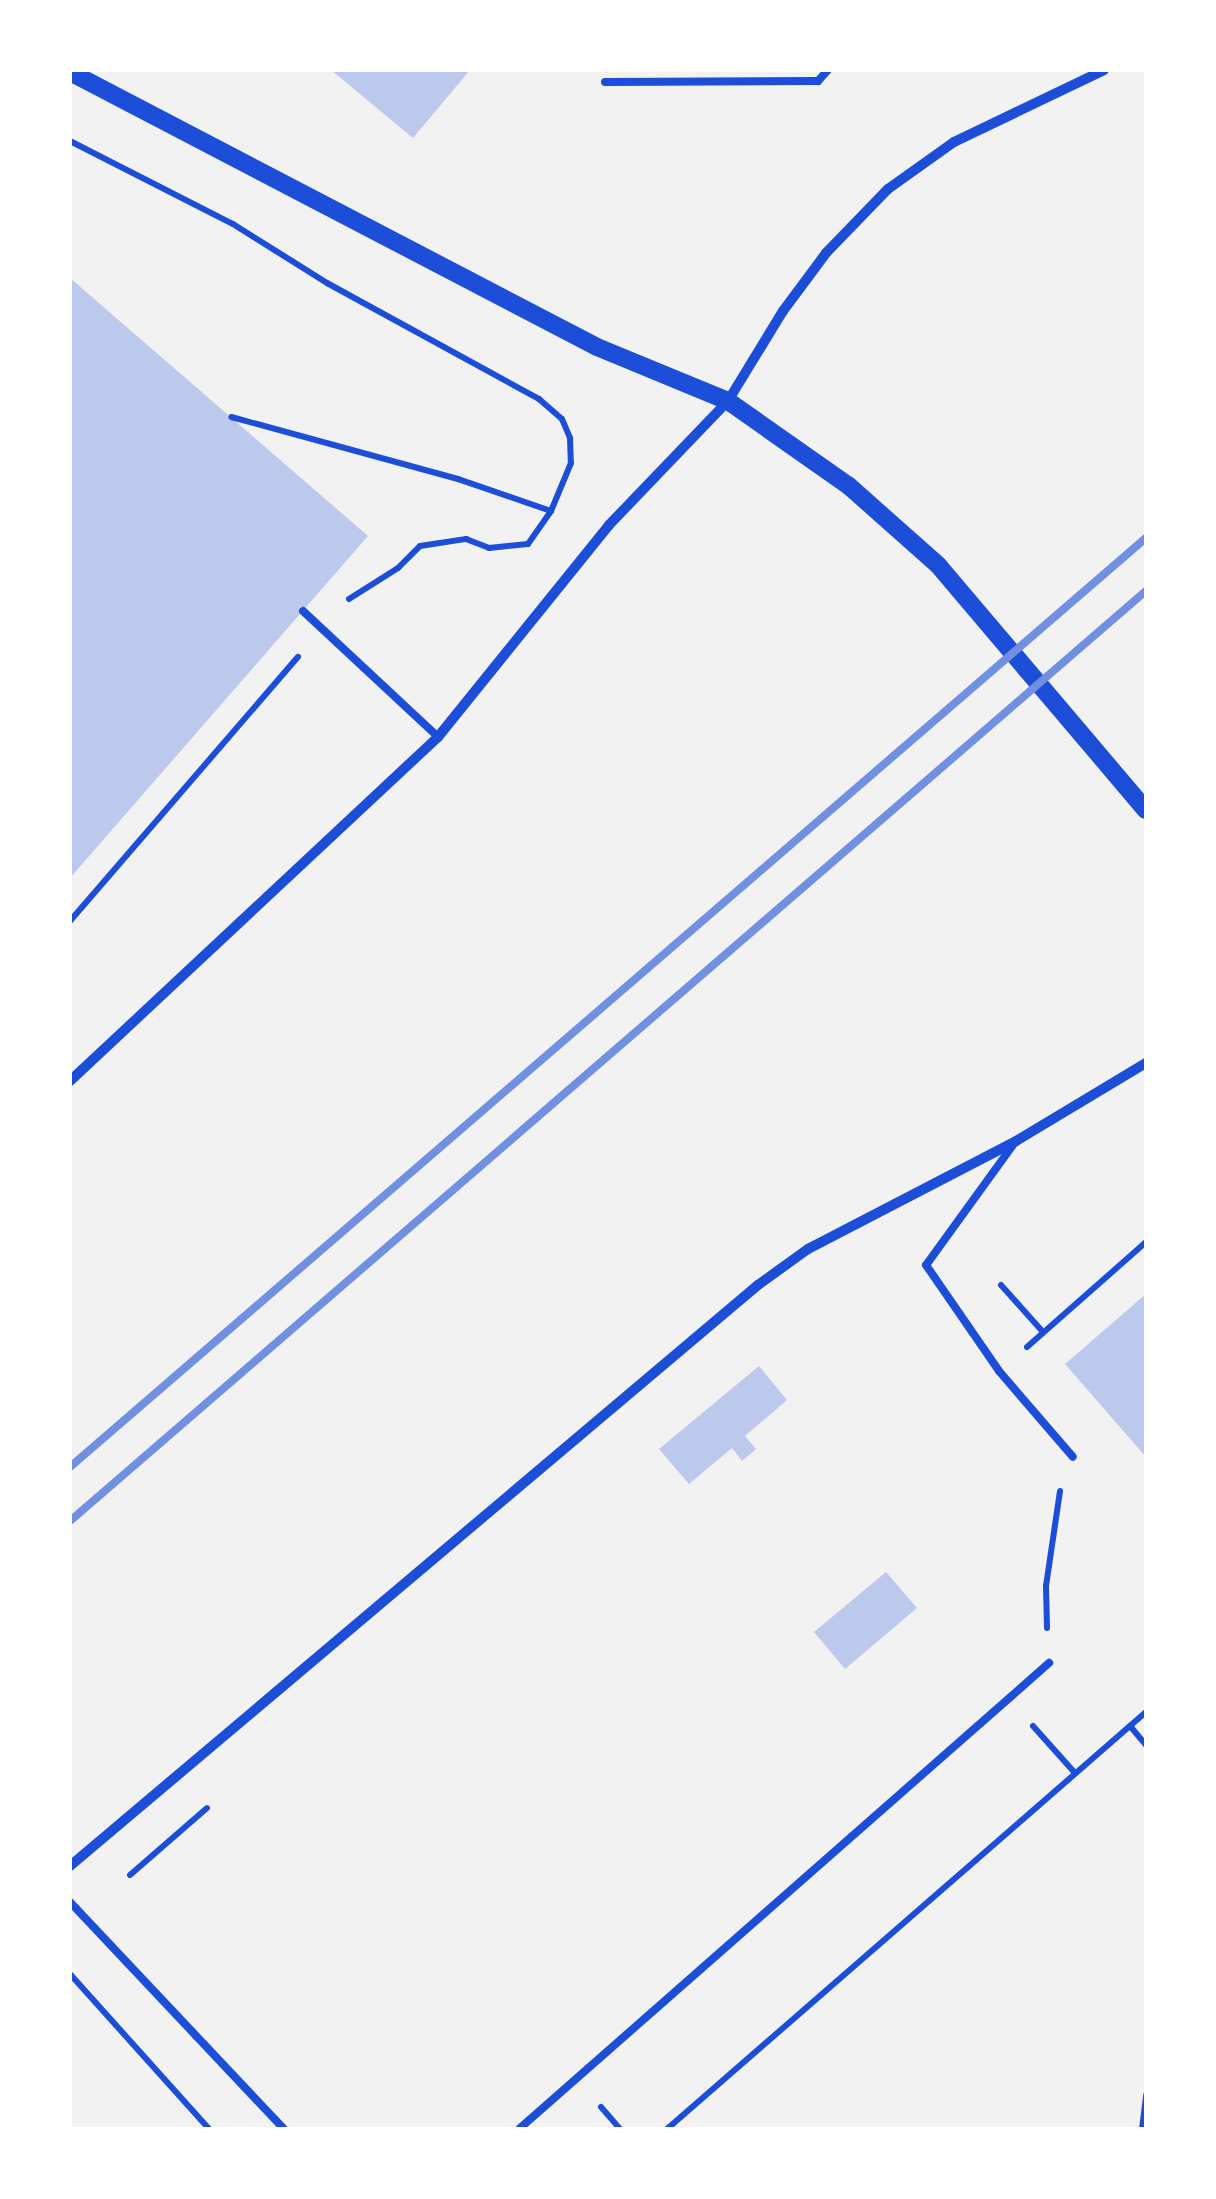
<!DOCTYPE html>
<style>
body{margin:0}
#map{position:relative;width:1216px;height:2199px;overflow:hidden;background:#f2f2f2;font-family:"Libre Baskerville",serif}
div>[style]{position:absolute}
.building>*{inset:0;background:#bdc9ec}
.path>*{height:6px;margin:-3px;padding:0 3px;transform-origin:3px;border-radius:3px;background:#1d4ed8}
.service>*{height:8px;margin:-4px;padding:0 4px;transform-origin:4px;border-radius:4px;background:#1d4ed8}
.minor>*{height:10px;margin:-5px;padding:0 5px;transform-origin:5px;border-radius:5px;background:#1d4ed8}
.tertiary>*{height:18px;margin:-9px;padding:0 9px;transform-origin:9px;border-radius:9px;background:#1d4ed8}
.rail>*{height:8px;margin:-4px;padding:0 4px;transform-origin:4px;border-radius:4px;background:#7290e2}
span{translate:-50% -50%;white-space:nowrap;text-align:center;line-height:1.15;-webkit-text-stroke:10px #fff;paint-order:stroke}
.frame{position:absolute;inset:0;border:72px solid #fff;pointer-events:none}
</style>
<div id="map">
<div class="building">
<i style="clip-path:polygon(331px 70px,470px 70px,413px 138px)"></i>
<i style="clip-path:polygon(70px 278px,368px 536px,70px 878px)"></i>
<i style="clip-path:polygon(1146px 1294px,1146px 1457px,1065px 1364px)"></i>
<i style="clip-path:polygon(759px 1366px,787px 1400px,745px 1436px,756px 1449px,742px 1461px,732px 1448px,689px 1484px,659px 1449px)"></i>
<i style="clip-path:polygon(886px 1572px,917px 1608px,845px 1669px,814px 1632px)"></i>
</div>
<div class="path">
<i style="left:70px;top:141px;width:183px;rotate:27deg"></i>
<i style="left:233px;top:224px;width:111px;rotate:32.1deg"></i>
<i style="left:327px;top:283px;width:242px;rotate:28.7deg"></i>
<i style="left:539px;top:399px;width:30px;rotate:41deg"></i>
<i style="left:562px;top:419px;width:21px;rotate:67deg"></i>
<i style="left:570px;top:438px;width:25px;rotate:88deg"></i>
<i style="left:571px;top:463px;width:52px;rotate:112.6deg"></i>
<i style="left:551px;top:511px;width:98px;rotate:-161deg"></i>
<i style="left:458px;top:479px;width:235px;rotate:-164.7deg"></i>
<i style="left:349px;top:599px;width:58px;rotate:-32.3deg"></i>
<i style="left:398px;top:568px;width:31px;rotate:-45deg"></i>
<i style="left:420px;top:546px;width:47px;rotate:-8.7deg"></i>
<i style="left:466px;top:539px;width:25px;rotate:21deg"></i>
<i style="left:489px;top:548px;width:39px;rotate:-6deg"></i>
<i style="left:528px;top:544px;width:40px;rotate:-55.1deg"></i>
<i style="left:70px;top:921px;width:349px;rotate:-49.2deg"></i>
<i style="left:1001px;top:1285px;width:63px;rotate:48.2deg"></i>
<i style="left:1027px;top:1347px;width:159px;rotate:-41.4deg"></i>
<i style="left:1047px;top:1628px;width:42px;rotate:-91.4deg"></i>
<i style="left:1046px;top:1586px;width:96px;rotate:-81.6deg"></i>
<i style="left:1033px;top:1726px;width:63px;rotate:48.2deg"></i>
<i style="left:1130px;top:1726px;width:25px;rotate:50deg"></i>
<i style="left:130px;top:1875px;width:102px;rotate:-41deg"></i>
<i style="left:70px;top:1974px;width:208px;rotate:48.1deg"></i>
<i style="left:601px;top:2107px;width:29px;rotate:49deg"></i>
<i style="left:667px;top:2129px;width:635px;rotate:-41.04deg"></i>
<i style="left:1142px;top:2129px;width:35px;rotate:-83deg"></i>
</div>
<div class="service">
<i style="left:605px;top:82px;width:213px;rotate:-0.3deg"></i>
<i style="left:818px;top:81px;width:15px;rotate:-48deg"></i>
<i style="left:303px;top:611px;width:185px;rotate:43deg"></i>
<i style="left:1013px;top:1145px;width:148px;rotate:125.9deg"></i>
<i style="left:926px;top:1265px;width:129px;rotate:55.4deg"></i>
<i style="left:999px;top:1371px;width:113px;rotate:49.3deg"></i>
<i style="left:70px;top:1902px;width:312px;rotate:46.7deg"></i>
<i style="left:519px;top:2129px;width:706px;rotate:-41.32deg"></i>
</div>
<div class="minor">
<i style="left:70px;top:1081px;width:504px;rotate:-43.07deg"></i>
<i style="left:438px;top:737px;width:272px;rotate:-51.1deg"></i>
<i style="left:609px;top:525px;width:172px;rotate:-46.2deg"></i>
<i style="left:728px;top:401px;width:105px;rotate:-58.6deg"></i>
<i style="left:783px;top:311px;width:72px;rotate:-53.4deg"></i>
<i style="left:826px;top:253px;width:89px;rotate:-45.9deg"></i>
<i style="left:888px;top:189px;width:81px;rotate:-35.5deg"></i>
<i style="left:954px;top:142px;width:166px;rotate:-25.6deg"></i>
<i style="left:70px;top:1866px;width:901px;rotate:-40.18deg"></i>
<i style="left:758px;top:1285px;width:62px;rotate:-35.8deg"></i>
<i style="left:808px;top:1249px;width:234px;rotate:-27.4deg"></i>
<i style="left:1016px;top:1141px;width:152px;rotate:-31deg"></i>
</div>
<div class="tertiary">
<i style="left:70px;top:72px;width:594px;rotate:27.56deg"></i>
<i style="left:597px;top:347px;width:142px;rotate:22.4deg"></i>
<i style="left:728px;top:401px;width:148px;rotate:35.1deg"></i>
<i style="left:849px;top:486px;width:119px;rotate:41.6deg"></i>
<i style="left:938px;top:565px;width:321px;rotate:49.7deg"></i>
</div>
<div class="rail">
<i style="left:70px;top:1467px;width:1422px;rotate:-40.81deg"></i>
<i style="left:70px;top:1521px;width:1422px;rotate:-40.84deg"></i>
</div>
<div class="frame"></div>
</div>
